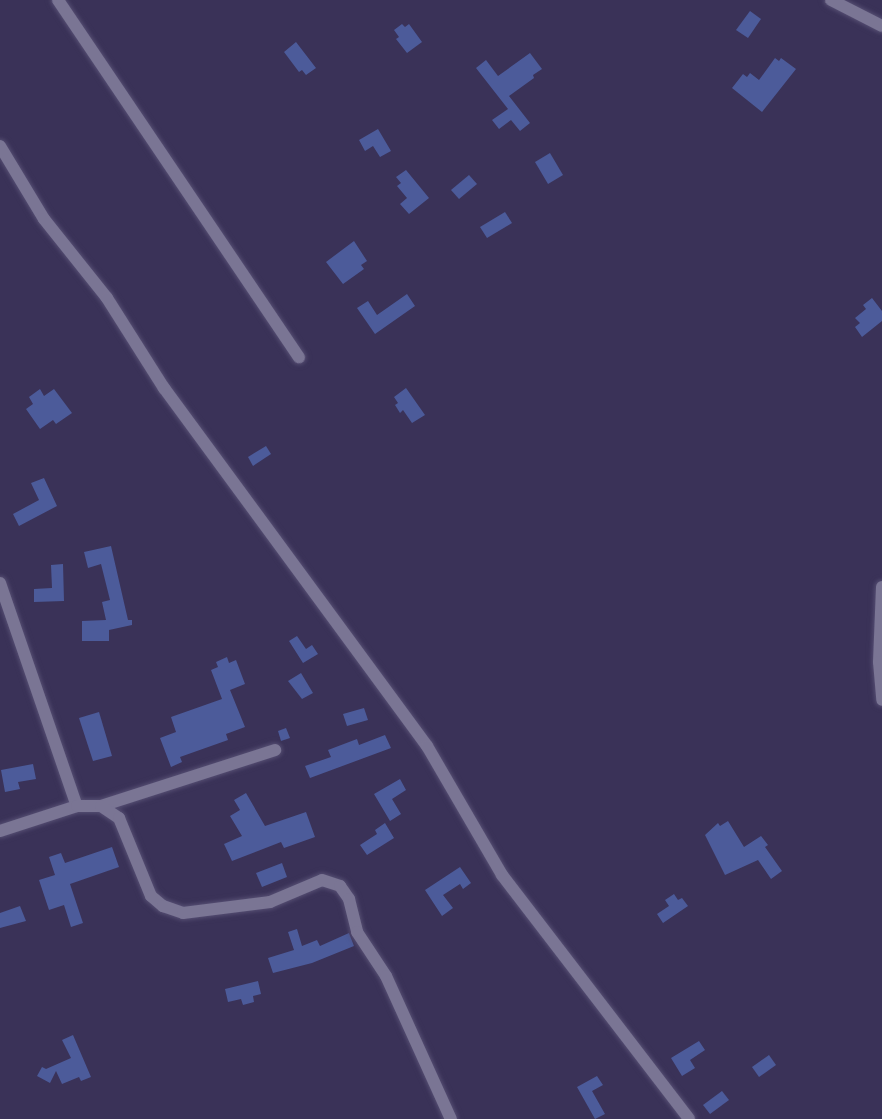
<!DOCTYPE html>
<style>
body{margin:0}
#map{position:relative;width:882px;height:1119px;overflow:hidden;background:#3a3258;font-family:"Space Grotesk",sans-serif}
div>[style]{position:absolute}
.building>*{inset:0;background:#4c5b9a}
.roads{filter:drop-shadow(0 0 2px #554e72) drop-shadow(0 0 2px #554e72)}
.minor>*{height:12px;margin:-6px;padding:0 6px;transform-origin:6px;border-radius:6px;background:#7a7594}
span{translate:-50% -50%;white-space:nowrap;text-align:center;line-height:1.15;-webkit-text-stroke:4.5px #201d2f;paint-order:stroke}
</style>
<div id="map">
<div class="building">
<i style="clip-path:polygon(750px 11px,761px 19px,748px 38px,736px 30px)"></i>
<i style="clip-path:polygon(402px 24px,405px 27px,409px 24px,422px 42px,407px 53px,396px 39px,399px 37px,394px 30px)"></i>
<i style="clip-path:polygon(296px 42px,316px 68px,306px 75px,302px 70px,299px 72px,284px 52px)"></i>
<i style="clip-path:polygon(530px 53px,542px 69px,533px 75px,534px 78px,509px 96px,530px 123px,520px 131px,511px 120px,499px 129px,492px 120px,508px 109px,476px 68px,486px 60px,498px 76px)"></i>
<i style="clip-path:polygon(775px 58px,779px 61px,781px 58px,796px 69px,762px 112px,732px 88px,743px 74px,747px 77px,750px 73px,759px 80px)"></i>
<i style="clip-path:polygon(378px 129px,391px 151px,380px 157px,373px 146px,365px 151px,359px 140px)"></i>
<i style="clip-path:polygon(550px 153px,563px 175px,548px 184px,535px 162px)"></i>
<i style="clip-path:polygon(406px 170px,429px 198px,409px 214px,400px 204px,407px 198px,397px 186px,401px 183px,396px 177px)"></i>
<i style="clip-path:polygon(469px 175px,477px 184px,459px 199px,451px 190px)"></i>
<i style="clip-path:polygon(505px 212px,512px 223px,487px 238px,480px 227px)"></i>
<i style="clip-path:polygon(354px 241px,367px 261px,361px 265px,364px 269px,343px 284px,326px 262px)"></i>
<i style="clip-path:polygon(407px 294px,415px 306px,375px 334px,357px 308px,368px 301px,377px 315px)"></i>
<i style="clip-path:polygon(872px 298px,882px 311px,882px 321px,862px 337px,855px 327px,860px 323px,855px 318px,866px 309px,863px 305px)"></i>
<i style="clip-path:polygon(406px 388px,425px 415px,412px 423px,403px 410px,400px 413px,395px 405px,398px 403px,394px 397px)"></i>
<i style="clip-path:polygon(40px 389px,44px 396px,54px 389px,72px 413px,56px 424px,53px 420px,40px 429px,26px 409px,33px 404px,29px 397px)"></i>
<i style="clip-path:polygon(266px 446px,271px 454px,253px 466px,248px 457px)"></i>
<i style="clip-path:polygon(44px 478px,57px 506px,19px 526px,13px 514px,39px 500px,31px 483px)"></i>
<i style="clip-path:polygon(111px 546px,128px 620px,132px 620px,132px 625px,109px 630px,109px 641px,82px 641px,82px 621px,106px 620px,102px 602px,110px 600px,101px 564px,88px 568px,84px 552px)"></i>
<i style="clip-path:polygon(63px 564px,64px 601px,34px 602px,34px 589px,52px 588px,51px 565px)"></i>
<i style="clip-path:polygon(297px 636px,306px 649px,312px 645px,318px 654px,303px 663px,289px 641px)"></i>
<i style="clip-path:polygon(227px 657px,229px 663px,236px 660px,245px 684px,230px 690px,245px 727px,226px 734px,228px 740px,180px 757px,182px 762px,171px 767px,160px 738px,176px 732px,171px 717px,222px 699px,211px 670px,218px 667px,216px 662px)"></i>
<i style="clip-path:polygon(301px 673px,313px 693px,302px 699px,288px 681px)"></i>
<i style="clip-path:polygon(364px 708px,368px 720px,347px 726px,343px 714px)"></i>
<i style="clip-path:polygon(99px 712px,112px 756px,93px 761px,79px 718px)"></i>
<i style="clip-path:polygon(286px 728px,290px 738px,281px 741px,278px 731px)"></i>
<i style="clip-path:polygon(385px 735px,391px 748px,310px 778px,305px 766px,331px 757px,328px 750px,357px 739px,359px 745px)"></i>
<i style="clip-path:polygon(33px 764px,36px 779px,18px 782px,20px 789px,5px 792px,1px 770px)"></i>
<i style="clip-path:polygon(400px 779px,406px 790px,392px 799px,401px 814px,390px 821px,374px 794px)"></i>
<i style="clip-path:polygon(246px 793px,265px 826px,306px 812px,315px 837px,284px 848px,281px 842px,232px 861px,224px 844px,242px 836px,230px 816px,240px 810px,234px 800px)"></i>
<i style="clip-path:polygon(728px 821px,744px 847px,761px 836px,768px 845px,765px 847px,782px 871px,771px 879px,758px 860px,725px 875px,705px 835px,718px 823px,720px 826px)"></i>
<i style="clip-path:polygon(385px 823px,394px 838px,367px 855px,360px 845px,377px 834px,375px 830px)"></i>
<i style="clip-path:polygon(112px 847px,119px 867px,70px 884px,83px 923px,71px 927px,64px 905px,49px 910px,39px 880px,55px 875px,49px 857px,61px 853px,65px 863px)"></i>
<i style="clip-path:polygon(282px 863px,287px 877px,262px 887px,256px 873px)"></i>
<i style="clip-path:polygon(460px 867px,471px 883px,463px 889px,460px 884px,443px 895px,453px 908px,442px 916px,425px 890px)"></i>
<i style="clip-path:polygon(674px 894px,678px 900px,682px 898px,688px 906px,663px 923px,657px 914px,669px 906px,665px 900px)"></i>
<i style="clip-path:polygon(20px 906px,26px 921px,0 928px,0 913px)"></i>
<i style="clip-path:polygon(297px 929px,302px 946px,317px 940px,320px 946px,349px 933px,354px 946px,312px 963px,273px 973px,268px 958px,294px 950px,288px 932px)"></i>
<i style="clip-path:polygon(258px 981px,261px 994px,253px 996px,254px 1002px,243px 1005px,241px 999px,228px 1002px,225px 989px)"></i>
<i style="clip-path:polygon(73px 1035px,91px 1077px,81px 1081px,79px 1077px,62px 1084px,56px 1071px,50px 1083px,37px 1076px,42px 1067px,46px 1069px,71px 1058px,62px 1040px)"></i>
<i style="clip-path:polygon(699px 1041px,705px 1050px,690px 1060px,695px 1068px,682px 1076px,671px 1058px)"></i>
<i style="clip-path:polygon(769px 1055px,776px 1065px,759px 1077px,752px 1067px)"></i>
<i style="clip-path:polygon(597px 1076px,603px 1085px,592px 1091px,605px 1114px,595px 1119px,577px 1087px)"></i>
<i style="clip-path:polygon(722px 1091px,729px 1100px,710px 1114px,703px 1105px)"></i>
</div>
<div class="roads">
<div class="minor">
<i style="left:58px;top:0;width:431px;rotate:56deg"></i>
<i style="left:831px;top:0;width:57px;rotate:27deg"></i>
<i style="left:0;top:146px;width:85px;rotate:58.9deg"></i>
<i style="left:44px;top:219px;width:101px;rotate:51.4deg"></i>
<i style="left:107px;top:298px;width:107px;rotate:57.7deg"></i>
<i style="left:164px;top:388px;width:444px;rotate:53.7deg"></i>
<i style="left:427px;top:746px;width:149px;rotate:59.8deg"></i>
<i style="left:502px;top:875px;width:307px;rotate:52.5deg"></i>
<i style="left:0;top:583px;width:236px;rotate:71deg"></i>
<i style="left:882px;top:587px;width:75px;rotate:92.3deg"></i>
<i style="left:879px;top:662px;width:38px;rotate:85deg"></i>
<i style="left:101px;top:806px;width:183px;rotate:-17.8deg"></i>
<i style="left:0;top:831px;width:81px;rotate:-18deg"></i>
<i style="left:77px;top:806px;width:24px"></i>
<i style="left:101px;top:806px;width:22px;rotate:34deg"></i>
<i style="left:119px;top:818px;width:84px;rotate:67.7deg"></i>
<i style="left:151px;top:896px;width:16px;rotate:40deg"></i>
<i style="left:163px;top:906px;width:21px;rotate:19deg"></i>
<i style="left:183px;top:913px;width:88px;rotate:-7.2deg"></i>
<i style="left:270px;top:902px;width:56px;rotate:-22.9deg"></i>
<i style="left:322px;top:880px;width:19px;rotate:18deg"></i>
<i style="left:340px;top:886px;width:16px;rotate:55deg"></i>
<i style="left:349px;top:899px;width:34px;rotate:76deg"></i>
<i style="left:357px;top:932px;width:53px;rotate:56.6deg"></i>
<i style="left:386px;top:976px;width:157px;rotate:65.6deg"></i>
</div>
</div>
</div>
